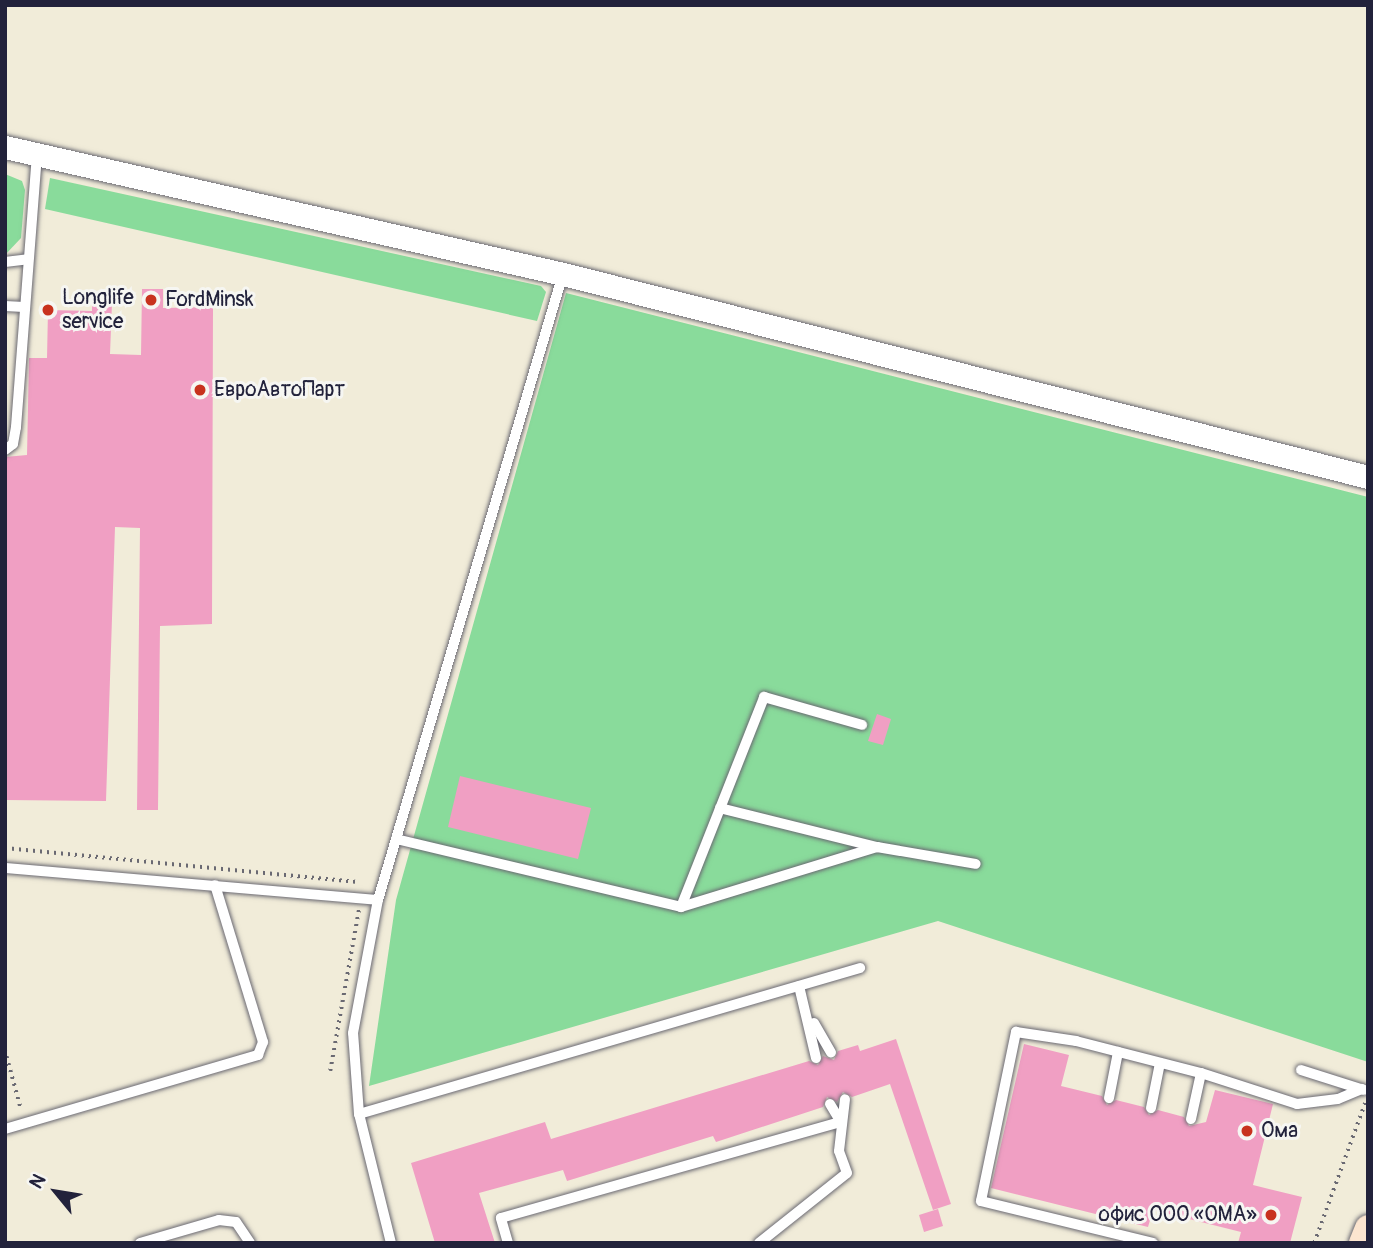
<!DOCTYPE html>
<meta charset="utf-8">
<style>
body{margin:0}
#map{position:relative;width:1373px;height:1248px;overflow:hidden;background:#f1ecd9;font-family:Pangolin,sans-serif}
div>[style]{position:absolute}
.green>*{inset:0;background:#89db9b}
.building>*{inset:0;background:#f09fc3}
.path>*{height:3.5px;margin-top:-1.75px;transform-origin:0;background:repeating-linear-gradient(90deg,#6a6972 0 2px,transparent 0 7px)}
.roads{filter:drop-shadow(0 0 2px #6a6972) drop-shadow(0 0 2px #6a6972)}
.service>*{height:10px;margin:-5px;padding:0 5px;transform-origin:5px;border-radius:5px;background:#fff}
.tertiary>*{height:23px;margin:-11.5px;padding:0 11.5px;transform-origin:11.5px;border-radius:11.5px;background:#fff}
.secondary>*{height:26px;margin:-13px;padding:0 13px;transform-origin:13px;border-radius:13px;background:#fce5cf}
.dots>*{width:19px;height:19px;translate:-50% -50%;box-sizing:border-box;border:4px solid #f6f6f2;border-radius:50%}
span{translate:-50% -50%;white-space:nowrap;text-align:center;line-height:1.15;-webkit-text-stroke:6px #f6f6f2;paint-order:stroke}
.poi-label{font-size:21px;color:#22223b}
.left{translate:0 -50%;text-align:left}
.right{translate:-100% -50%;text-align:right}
.frame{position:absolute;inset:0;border:7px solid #22223b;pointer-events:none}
.north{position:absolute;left:21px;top:1157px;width:70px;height:70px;-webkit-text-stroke:5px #f6f6f2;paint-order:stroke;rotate:300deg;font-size:19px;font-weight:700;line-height:28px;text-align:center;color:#22223b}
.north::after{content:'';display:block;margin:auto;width:24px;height:32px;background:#22223b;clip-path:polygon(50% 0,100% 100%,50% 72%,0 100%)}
</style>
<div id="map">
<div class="green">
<i style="clip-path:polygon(5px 174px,22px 181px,25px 190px,21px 238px,5px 255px)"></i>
<i style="clip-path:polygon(50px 178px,541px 286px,546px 292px,537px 321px,45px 209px)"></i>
<i style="clip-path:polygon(566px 293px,1368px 497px,1368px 1062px,938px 921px,369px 1086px,396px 900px)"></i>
</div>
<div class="building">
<i style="clip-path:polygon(142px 289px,163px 289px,163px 308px,213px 307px,212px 624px,160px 626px,158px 810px,137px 810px,140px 528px,115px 527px,106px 801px,5px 800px,5px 457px,27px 455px,29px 358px,47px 358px,48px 310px,92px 311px,92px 302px,112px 303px,110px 354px,141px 355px)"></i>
<i style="clip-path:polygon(877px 714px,891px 719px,883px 745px,868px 741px)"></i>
<i style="clip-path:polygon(460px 776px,591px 808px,578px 859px,448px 827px)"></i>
<i style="clip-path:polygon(896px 1039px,951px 1204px,933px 1210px,890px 1084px,852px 1097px,843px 1092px,837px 1102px,827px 1097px,823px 1107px,716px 1142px,713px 1136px,567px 1181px,563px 1170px,479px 1193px,495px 1243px,435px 1243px,411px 1163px,545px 1122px,551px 1139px,809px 1061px,818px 1065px,823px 1056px,834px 1060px,838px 1051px,858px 1045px,860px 1051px)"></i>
<i style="clip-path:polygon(1024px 1044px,1069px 1055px,1061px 1086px,1102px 1096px,1107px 1105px,1116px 1100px,1144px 1107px,1149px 1115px,1158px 1110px,1184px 1117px,1189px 1126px,1206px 1122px,1215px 1090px,1273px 1104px,1253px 1185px,1302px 1197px,1290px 1243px,1238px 1243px,1241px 1232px,1153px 1210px,1148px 1227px,991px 1188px)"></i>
<i style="clip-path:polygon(938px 1209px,943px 1226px,924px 1232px,919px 1215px)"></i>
</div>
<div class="path">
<i style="left:5px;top:848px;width:352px;rotate:5.5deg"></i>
<i style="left:5px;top:1050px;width:61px;rotate:74.8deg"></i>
<i style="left:330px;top:1071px;width:165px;rotate:-79.9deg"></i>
<i style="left:1314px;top:1243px;width:149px;rotate:-70deg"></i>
</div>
<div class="roads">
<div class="service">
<i style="left:5px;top:262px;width:23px;rotate:-7deg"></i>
<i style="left:5px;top:306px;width:19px;rotate:3deg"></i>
<i style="left:5px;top:450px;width:10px;rotate:-37deg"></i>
<i style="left:13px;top:444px;width:17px;rotate:-80deg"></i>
<i style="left:16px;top:427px;width:272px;rotate:-85.6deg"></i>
<i style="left:720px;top:808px;width:162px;rotate:14deg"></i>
<i style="left:396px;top:839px;width:293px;rotate:13.4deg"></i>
<i style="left:681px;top:907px;width:205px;rotate:-17deg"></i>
<i style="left:877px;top:847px;width:100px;rotate:9.7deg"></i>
<i style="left:5px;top:868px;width:374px;rotate:4.9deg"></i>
<i style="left:681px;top:907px;width:226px;rotate:-68.4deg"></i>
<i style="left:764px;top:697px;width:102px;rotate:15.9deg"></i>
<i style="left:799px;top:986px;width:74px;rotate:76.7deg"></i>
<i style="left:814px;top:1023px;width:34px;rotate:60deg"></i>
<i style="left:1301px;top:1070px;width:66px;rotate:17.6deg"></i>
<i style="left:1109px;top:1098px;width:47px;rotate:-78.9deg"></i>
<i style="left:830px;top:1104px;width:21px;rotate:59deg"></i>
<i style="left:1151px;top:1108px;width:46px;rotate:-78.7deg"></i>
<i style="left:359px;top:1114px;width:522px;rotate:-16.25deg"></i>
<i style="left:1191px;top:1119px;width:47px;rotate:-77.7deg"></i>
<i style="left:5px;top:1129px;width:264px;rotate:-16.3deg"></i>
<i style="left:258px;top:1055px;width:14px;rotate:-69deg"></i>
<i style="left:263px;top:1042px;width:164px;rotate:-107deg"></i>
<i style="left:140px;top:1243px;width:82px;rotate:-16.2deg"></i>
<i style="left:219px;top:1220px;width:17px;rotate:7deg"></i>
<i style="left:236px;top:1222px;width:25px;rotate:56deg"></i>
<i style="left:391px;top:1243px;width:133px;rotate:-103.9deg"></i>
<i style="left:359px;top:1114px;width:81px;rotate:-94.2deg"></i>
<i style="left:353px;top:1033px;width:135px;rotate:-79.4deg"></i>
<i style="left:378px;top:900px;width:653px;rotate:-73.54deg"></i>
<i style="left:508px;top:1243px;width:26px;rotate:-106deg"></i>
<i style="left:501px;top:1218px;width:353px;rotate:-15.8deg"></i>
<i style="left:759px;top:1243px;width:112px;rotate:-38.5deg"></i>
<i style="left:847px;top:1173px;width:23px;rotate:-110deg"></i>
<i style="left:839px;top:1151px;width:52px;rotate:-83.4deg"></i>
<i style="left:1153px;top:1243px;width:177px;rotate:-166.3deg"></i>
<i style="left:981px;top:1201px;width:173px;rotate:-78.3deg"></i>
<i style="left:1016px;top:1032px;width:61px;rotate:8.5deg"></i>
<i style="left:1076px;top:1041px;width:129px;rotate:14.4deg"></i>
<i style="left:1201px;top:1073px;width:101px;rotate:17.9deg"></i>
<i style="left:1297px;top:1104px;width:41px;rotate:-7deg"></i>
<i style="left:1338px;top:1099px;width:26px;rotate:-23deg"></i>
</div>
<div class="tertiary">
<i style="left:5px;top:147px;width:572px;rotate:12.82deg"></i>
<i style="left:563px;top:274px;width:830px;rotate:14.15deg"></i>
</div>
<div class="secondary">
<i style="left:1362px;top:1243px;width:16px;rotate:-68deg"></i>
</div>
</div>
<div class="dots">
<i style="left:151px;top:300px;background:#c8321e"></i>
<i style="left:48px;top:310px;background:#c8321e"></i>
<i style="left:200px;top:390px;background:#c8321e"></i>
<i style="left:1247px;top:1131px;background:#c8321e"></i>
<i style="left:1271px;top:1215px;background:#c8321e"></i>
</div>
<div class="poi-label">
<span class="left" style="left:62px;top:310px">Longlife<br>service</span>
<span class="left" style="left:165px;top:300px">FordMinsk</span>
<span class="left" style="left:214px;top:390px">ЕвроАвтоПарт</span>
<span class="left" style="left:1261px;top:1131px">Ома</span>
<span class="right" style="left:1257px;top:1215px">офис ООО «ОМА»</span>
</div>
<div class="frame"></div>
<div class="north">N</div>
</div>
